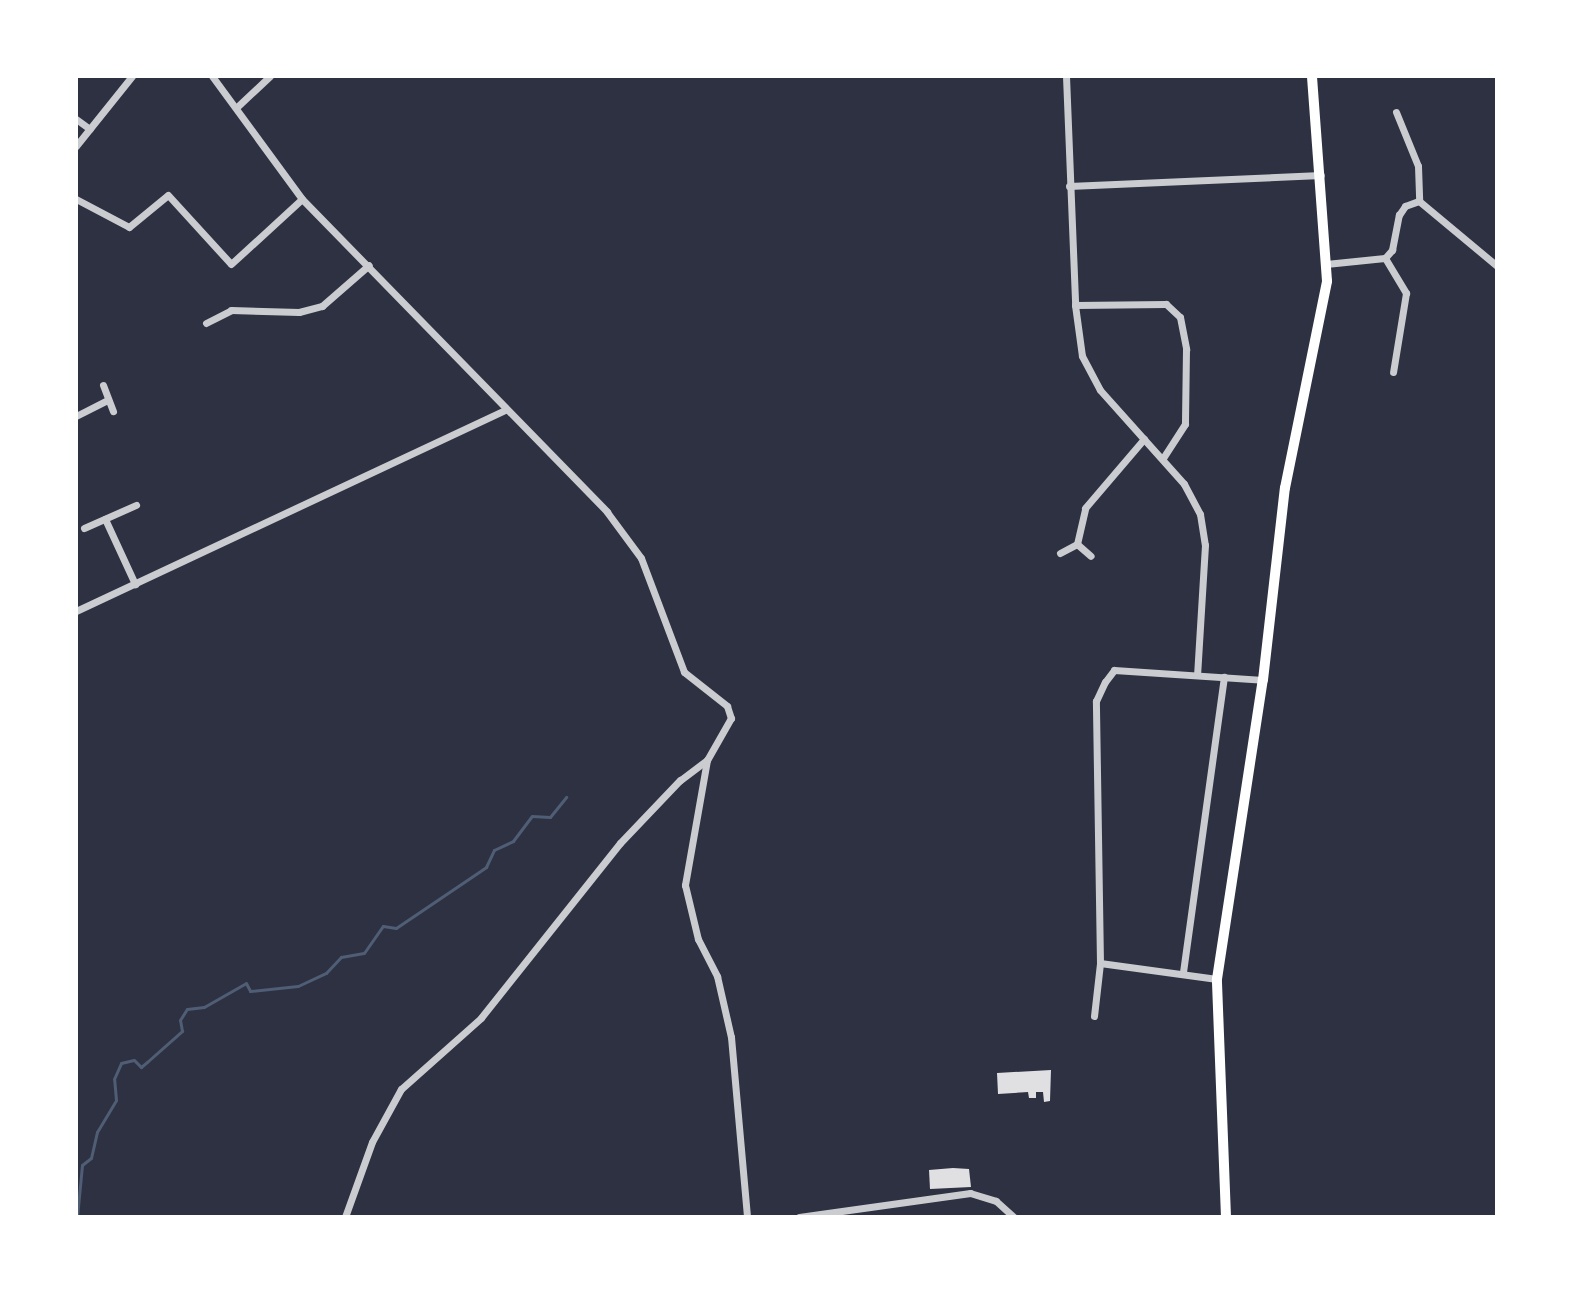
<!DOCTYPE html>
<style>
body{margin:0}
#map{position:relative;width:1573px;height:1293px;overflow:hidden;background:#2d3142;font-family:"Archivo Narrow",sans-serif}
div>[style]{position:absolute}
.stream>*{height:3px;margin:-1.5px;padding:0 1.5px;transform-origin:1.5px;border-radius:1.5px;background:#4f5d75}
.building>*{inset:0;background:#e0e0e3}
.minor>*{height:7px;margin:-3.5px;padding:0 3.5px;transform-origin:3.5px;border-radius:3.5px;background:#caccd0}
.primary>*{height:10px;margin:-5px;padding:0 5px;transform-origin:5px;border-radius:5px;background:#fff}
span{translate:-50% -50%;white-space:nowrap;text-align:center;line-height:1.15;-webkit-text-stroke:6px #fff;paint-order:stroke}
.frame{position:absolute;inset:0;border:78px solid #fff;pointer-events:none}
</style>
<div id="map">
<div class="stream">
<i style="left:77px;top:1217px;width:52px;rotate:-84.5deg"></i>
<i style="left:82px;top:1165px;width:11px;rotate:-38deg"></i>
<i style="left:91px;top:1158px;width:27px;rotate:-77deg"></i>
<i style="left:97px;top:1132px;width:37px;rotate:-59deg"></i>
<i style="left:116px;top:1100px;width:21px;rotate:-95deg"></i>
<i style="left:114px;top:1079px;width:17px;rotate:-66deg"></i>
<i style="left:121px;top:1063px;width:13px;rotate:-13deg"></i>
<i style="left:134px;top:1060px;width:10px;rotate:45deg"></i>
<i style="left:141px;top:1067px;width:8px;rotate:-40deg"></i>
<i style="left:147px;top:1062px;width:47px;rotate:-41.5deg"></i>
<i style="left:182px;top:1031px;width:11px;rotate:-100deg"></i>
<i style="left:180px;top:1020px;width:13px;rotate:-58deg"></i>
<i style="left:187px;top:1009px;width:17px;rotate:-7deg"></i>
<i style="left:204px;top:1007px;width:48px;rotate:-29.7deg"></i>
<i style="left:246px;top:983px;width:9px;rotate:63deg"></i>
<i style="left:250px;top:991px;width:48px;rotate:-5.9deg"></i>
<i style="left:298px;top:986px;width:31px;rotate:-25deg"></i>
<i style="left:326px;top:973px;width:22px;rotate:-47deg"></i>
<i style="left:341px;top:957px;width:23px;rotate:-10deg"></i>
<i style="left:364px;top:953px;width:33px;rotate:-55deg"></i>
<i style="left:383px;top:926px;width:13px;rotate:9deg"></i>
<i style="left:396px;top:928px;width:109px;rotate:-34.1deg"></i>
<i style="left:486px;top:867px;width:19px;rotate:-65deg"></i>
<i style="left:494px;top:850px;width:21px;rotate:-25deg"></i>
<i style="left:513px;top:841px;width:31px;rotate:-53deg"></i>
<i style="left:532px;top:816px;width:18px;rotate:3deg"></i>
<i style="left:550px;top:817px;width:26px;rotate:-51deg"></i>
</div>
<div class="building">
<i style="clip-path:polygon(1051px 1070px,1050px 1101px,1044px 1102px,1043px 1092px,1036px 1092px,1036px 1098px,1029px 1098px,1028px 1092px,998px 1094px,997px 1073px)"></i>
<i style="clip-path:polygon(953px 1168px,969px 1169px,971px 1187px,930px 1189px,929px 1170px)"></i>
</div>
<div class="minor">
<i style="left:212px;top:76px;width:152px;rotate:53.8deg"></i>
<i style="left:302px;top:199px;width:437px;rotate:45.7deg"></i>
<i style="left:607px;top:512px;width:57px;rotate:53.5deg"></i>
<i style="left:641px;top:558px;width:122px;rotate:69.3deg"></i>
<i style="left:684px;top:672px;width:55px;rotate:38.3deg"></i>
<i style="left:727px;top:706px;width:13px;rotate:72deg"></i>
<i style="left:731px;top:718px;width:48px;rotate:119.7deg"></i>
<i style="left:707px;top:760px;width:34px;rotate:143deg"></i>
<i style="left:680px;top:780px;width:87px;rotate:133.6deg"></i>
<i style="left:620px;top:843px;width:223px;rotate:128.5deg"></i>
<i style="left:481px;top:1018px;width:107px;rotate:138.4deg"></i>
<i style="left:401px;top:1089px;width:60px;rotate:118.7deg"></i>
<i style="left:372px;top:1142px;width:80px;rotate:109.8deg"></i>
<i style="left:1066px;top:76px;width:229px;rotate:87.7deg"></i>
<i style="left:1075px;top:305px;width:51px;rotate:82.2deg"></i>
<i style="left:1082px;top:356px;width:38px;rotate:62deg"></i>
<i style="left:1100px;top:390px;width:126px;rotate:48.2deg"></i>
<i style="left:1184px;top:484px;width:34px;rotate:62deg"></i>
<i style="left:1200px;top:514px;width:31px;rotate:81deg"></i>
<i style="left:1205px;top:545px;width:129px;rotate:93.5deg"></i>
<i style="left:238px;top:106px;width:44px;rotate:-43.2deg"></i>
<i style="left:1396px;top:112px;width:58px;rotate:67.8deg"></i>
<i style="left:1418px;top:166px;width:35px;rotate:88deg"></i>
<i style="left:76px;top:119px;width:17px;rotate:36deg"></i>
<i style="left:76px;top:146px;width:90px;rotate:-51.3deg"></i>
<i style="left:1069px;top:186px;width:252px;rotate:-2.5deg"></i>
<i style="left:76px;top:199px;width:60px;rotate:27.8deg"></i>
<i style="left:129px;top:227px;width:50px;rotate:-39.4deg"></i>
<i style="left:168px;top:195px;width:93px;rotate:47.6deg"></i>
<i style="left:231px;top:264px;width:96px;rotate:-42.5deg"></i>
<i style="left:1385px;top:258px;width:41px;rotate:59deg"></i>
<i style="left:1406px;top:293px;width:80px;rotate:99.3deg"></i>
<i style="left:1326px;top:264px;width:59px;rotate:-5.8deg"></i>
<i style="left:1385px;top:258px;width:11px;rotate:-49deg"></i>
<i style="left:1392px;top:250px;width:36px;rotate:-79deg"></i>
<i style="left:1399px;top:215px;width:11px;rotate:-56deg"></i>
<i style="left:1405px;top:206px;width:15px;rotate:-20deg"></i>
<i style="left:1419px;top:201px;width:102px;rotate:39.8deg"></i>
<i style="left:1075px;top:305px;width:91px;rotate:-0.6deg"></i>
<i style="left:1166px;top:304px;width:19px;rotate:43deg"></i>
<i style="left:1180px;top:317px;width:33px;rotate:79deg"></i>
<i style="left:1186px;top:349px;width:75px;rotate:90.8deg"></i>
<i style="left:1185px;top:424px;width:40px;rotate:122.9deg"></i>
<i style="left:206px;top:323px;width:28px;rotate:-27deg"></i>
<i style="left:231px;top:310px;width:68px;rotate:1.7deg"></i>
<i style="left:299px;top:312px;width:24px;rotate:-15deg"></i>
<i style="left:322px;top:306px;width:62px;rotate:-41.1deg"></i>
<i style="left:103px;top:385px;width:28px;rotate:69deg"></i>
<i style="left:76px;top:416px;width:34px;rotate:-27deg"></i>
<i style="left:105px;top:519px;width:72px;rotate:65.2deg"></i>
<i style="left:84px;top:528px;width:57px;rotate:-23.9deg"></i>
<i style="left:1077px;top:544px;width:18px;rotate:41deg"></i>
<i style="left:1060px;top:553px;width:19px;rotate:-28deg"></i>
<i style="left:1077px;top:544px;width:37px;rotate:-77deg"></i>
<i style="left:1085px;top:508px;width:91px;rotate:-49.5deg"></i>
<i style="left:76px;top:611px;width:474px;rotate:-25.1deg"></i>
<i style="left:707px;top:760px;width:127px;rotate:100deg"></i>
<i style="left:685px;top:885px;width:56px;rotate:76.5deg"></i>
<i style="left:698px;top:939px;width:42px;rotate:62.8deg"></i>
<i style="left:717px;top:976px;width:63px;rotate:77.1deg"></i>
<i style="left:731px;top:1037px;width:181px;rotate:84.9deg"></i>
<i style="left:1100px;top:963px;width:118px;rotate:7.8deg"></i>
<i style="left:1183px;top:972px;width:298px;rotate:-82.1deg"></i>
<i style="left:1094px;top:1016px;width:53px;rotate:-83.5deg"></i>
<i style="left:1100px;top:963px;width:262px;rotate:-90.9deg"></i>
<i style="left:1096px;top:701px;width:21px;rotate:-65deg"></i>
<i style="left:1105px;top:682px;width:15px;rotate:-53deg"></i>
<i style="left:1114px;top:670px;width:149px;rotate:3.8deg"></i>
<i style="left:799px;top:1217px;width:173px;rotate:-8deg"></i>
<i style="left:970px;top:1193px;width:27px;rotate:17deg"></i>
<i style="left:996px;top:1201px;width:24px;rotate:42deg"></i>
</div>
<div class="primary">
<i style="left:1226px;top:1217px;width:238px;rotate:-92.2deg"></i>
<i style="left:1217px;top:979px;width:303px;rotate:-81.3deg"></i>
<i style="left:1263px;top:680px;width:193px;rotate:-83.5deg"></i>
<i style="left:1285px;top:488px;width:211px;rotate:-78.5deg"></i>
<i style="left:1327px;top:281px;width:206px;rotate:-94.2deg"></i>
</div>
<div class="frame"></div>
</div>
